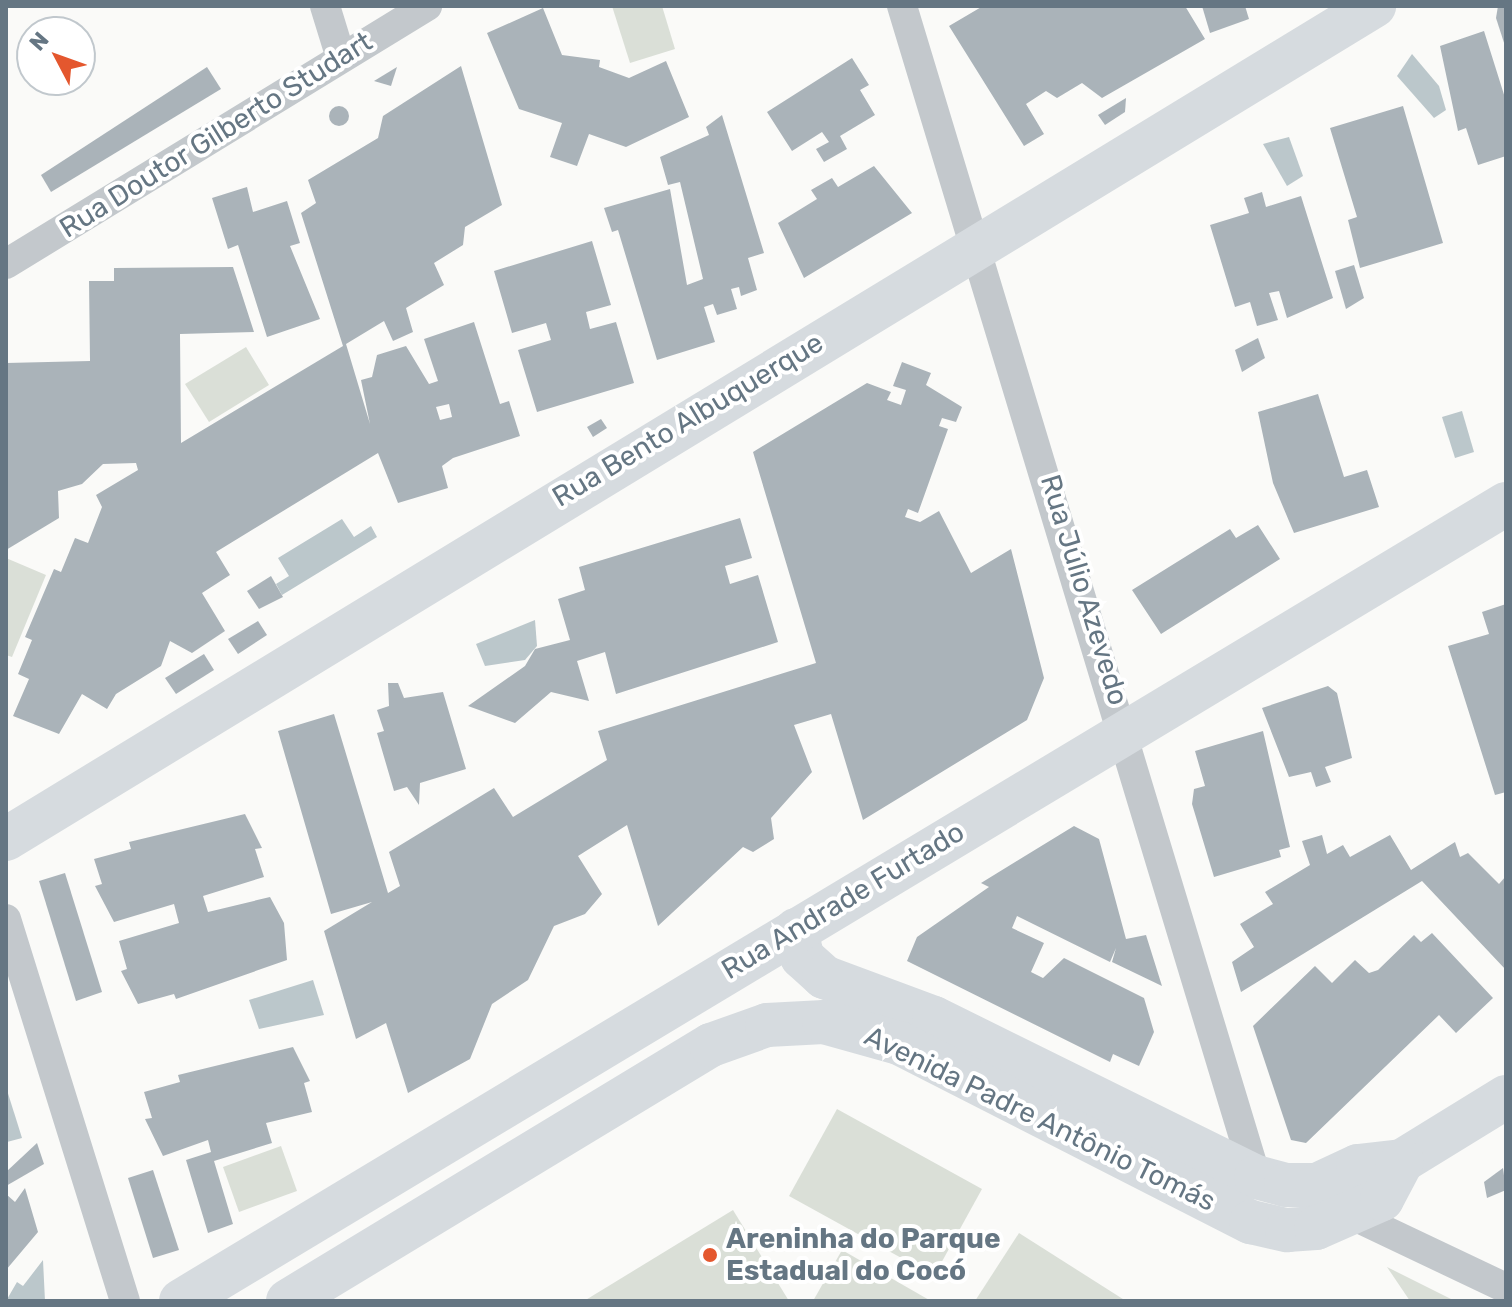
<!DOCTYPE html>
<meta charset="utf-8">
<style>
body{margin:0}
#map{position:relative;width:1512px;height:1307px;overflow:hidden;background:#fafaf8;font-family:Rubik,sans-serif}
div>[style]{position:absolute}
.green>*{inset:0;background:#dadfd7}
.water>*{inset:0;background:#bbc7cb}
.building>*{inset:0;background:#aab3b9}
.round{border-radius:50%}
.street>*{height:30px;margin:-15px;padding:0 15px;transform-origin:15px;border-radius:15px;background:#c3c8cc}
.secondary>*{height:44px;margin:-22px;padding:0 22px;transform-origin:22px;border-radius:22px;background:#d6dbdf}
.primary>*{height:44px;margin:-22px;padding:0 22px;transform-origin:22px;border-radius:22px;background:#d6dbdf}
.dots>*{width:22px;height:22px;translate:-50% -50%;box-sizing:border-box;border:4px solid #fff;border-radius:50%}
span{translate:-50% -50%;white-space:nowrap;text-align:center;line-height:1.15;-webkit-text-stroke:8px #fff;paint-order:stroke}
.street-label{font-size:28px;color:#657683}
.poi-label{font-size:28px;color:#657683;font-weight:700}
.left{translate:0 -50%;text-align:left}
.frame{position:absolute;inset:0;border:8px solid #657683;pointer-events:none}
.north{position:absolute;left:16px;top:16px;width:80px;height:80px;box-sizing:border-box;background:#fff;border:2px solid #c1c8cd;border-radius:50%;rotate:311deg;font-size:22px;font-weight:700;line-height:32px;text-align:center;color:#657683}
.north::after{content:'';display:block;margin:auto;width:28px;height:36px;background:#e4572e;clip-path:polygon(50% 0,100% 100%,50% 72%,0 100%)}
</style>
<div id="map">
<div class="green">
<i style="clip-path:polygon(612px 6px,662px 6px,675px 49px,630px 63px)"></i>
<i style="clip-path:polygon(246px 347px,269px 385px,209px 422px,185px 384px)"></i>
<i style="clip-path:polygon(6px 558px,46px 575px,12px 657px,6px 655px)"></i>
<i style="clip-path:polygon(837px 1109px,982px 1189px,934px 1276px,789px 1196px)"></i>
<i style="clip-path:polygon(281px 1146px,297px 1191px,239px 1212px,223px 1167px)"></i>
<i style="clip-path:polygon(733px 1210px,789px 1301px,584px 1301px)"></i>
<i style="clip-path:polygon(1019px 1233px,1126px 1301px,975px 1301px)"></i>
<i style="clip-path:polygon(842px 1250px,931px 1301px,813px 1301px)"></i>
<i style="clip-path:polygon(1387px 1267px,1455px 1301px,1410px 1301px)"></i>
</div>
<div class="water">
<i style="clip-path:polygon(1412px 54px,1439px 86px,1446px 110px,1434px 118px,1397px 76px)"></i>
<i style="clip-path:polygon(1289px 137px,1303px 176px,1287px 186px,1263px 144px)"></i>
<i style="clip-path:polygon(1462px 411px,1474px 452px,1455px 458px,1442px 417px)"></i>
<i style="clip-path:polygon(342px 519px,354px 537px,371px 526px,377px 537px,282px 595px,276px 584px,289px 576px,278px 558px)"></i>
<i style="clip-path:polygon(535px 620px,537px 646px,525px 660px,485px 666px,476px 644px)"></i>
<i style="clip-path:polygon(313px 980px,324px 1015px,259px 1029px,249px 1000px)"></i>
<i style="clip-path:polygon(6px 1087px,22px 1138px,7px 1142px,6px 1138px)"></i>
<i style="clip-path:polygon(43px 1260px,45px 1301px,6px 1301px,17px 1282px,23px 1286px)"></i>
</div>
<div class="building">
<i style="clip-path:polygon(983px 6px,1185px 6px,1205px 39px,1102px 98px,1082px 83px,1057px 98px,1046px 91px,1026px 104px,1044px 134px,1024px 146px,949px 26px)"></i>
<i style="clip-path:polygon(1202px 6px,1245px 6px,1249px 19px,1210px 33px)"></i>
<i style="clip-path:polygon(1498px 6px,1506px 6px,1506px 49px,1496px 18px)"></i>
<i style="clip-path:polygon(543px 8px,562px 55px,600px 60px,599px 67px,629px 78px,666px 61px,689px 117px,626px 147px,589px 134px,577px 166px,550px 157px,562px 123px,519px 109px,487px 33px)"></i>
<i style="clip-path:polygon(1484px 31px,1506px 101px,1506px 156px,1478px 165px,1466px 128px,1458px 131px,1440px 46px)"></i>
<i style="clip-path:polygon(852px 58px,869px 85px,860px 90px,875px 115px,840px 136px,847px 149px,824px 162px,816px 149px,829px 142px,822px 132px,792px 151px,767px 112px)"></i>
<i style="clip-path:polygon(evenodd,461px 66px,502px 205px,465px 227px,463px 245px,434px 263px,444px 285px,406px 308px,413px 332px,393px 341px,384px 321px,346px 344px,370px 424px,361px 380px,372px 377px,377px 355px,406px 346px,429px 384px,438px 381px,424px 339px,474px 322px,500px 404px,509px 401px,520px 436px,453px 458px,442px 466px,448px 488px,398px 503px,378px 453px,216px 552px,230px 575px,202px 593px,225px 631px,192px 653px,170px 641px,161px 666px,116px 694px,107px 709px,82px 694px,59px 734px,13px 716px,29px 679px,18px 674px,32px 640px,25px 637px,54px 569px,61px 572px,75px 538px,88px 543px,102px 507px,96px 495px,138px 470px,136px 463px,103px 464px,82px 484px,58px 491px,59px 518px,6px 550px,6px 363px,90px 361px,89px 281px,114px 281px,114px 268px,233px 267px,254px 332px,180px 334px,181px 443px,343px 346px,301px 213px,316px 203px,308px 180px,378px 138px,383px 116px,461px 66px,449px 404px,452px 417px,440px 420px,436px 407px,449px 404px)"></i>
<i style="clip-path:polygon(207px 67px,221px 89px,51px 192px,41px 175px)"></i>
<i style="clip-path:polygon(397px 67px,391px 86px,374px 81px)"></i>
<i style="clip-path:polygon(1126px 98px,1125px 112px,1105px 125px,1098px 115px)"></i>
<i style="clip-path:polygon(1403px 106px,1443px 243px,1360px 268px,1348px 220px,1357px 217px,1330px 128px)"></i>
<i class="round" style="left:329px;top:106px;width:20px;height:20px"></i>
<i style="clip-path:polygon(722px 115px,764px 253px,748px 258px,757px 290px,741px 296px,739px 287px,731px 289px,737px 309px,717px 315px,713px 304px,704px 307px,715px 342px,657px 360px,618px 230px,612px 232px,604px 208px,670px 189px,687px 285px,703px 279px,680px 182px,668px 185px,660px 157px,709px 135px,706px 127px)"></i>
<i style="clip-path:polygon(874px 166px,912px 213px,804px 278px,778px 223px,817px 199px,811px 190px,832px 178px,838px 187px)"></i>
<i style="clip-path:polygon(247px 187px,253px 212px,287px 201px,300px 243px,290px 246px,320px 319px,267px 337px,238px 245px,228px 249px,212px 198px)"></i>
<i style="clip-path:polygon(1262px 192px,1266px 207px,1301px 196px,1333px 298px,1287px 318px,1279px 291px,1269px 293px,1278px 320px,1257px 326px,1250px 302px,1235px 307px,1210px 225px,1249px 213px,1244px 198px)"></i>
<i style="clip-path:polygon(592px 241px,611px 305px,586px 312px,590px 329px,616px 322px,634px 383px,537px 412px,518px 350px,551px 340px,546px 323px,512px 333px,494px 271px)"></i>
<i style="clip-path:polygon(1354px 265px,1364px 298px,1346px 309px,1335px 271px)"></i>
<i style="clip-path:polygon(1258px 338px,1265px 358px,1242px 372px,1235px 350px)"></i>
<i style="clip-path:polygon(902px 362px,931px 373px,926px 385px,962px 407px,956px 422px,942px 418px,939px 426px,948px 429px,918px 513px,908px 509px,905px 517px,920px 522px,939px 511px,971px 573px,1011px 549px,1044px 678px,1027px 720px,863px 820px,831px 714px,794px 725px,812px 772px,771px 818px,774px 839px,753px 852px,743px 847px,658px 926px,627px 825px,578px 856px,602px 894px,585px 914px,554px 926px,528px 980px,492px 1004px,470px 1059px,408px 1093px,386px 1023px,356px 1039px,324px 931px,372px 902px,331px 914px,278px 731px,334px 714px,388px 893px,400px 886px,389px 852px,494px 788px,513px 817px,607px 760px,598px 731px,816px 663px,753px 452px,867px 383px,891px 392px,887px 400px,901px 405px,906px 390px,893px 386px)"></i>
<i style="clip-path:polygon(1318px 394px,1344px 477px,1367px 470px,1379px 507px,1294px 533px,1273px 483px,1258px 412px)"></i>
<i style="clip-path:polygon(601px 419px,607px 428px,593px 437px,587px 427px)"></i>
<i style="clip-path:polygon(740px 518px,752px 558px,725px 566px,730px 584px,758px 575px,778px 642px,616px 694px,605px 652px,577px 661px,589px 701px,551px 692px,515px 723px,468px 706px,525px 666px,535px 649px,570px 640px,558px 599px,585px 590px,579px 567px)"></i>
<i style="clip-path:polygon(1258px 525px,1280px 559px,1161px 634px,1132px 590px,1230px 529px,1236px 538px)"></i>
<i style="clip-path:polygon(271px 576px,283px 597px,259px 609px,247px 591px)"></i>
<i style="clip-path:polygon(1506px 604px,1506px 792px,1495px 795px,1448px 646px,1489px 634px,1482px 612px)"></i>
<i style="clip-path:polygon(258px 621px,267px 635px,238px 654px,228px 639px)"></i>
<i style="clip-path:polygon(204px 654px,214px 670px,176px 694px,165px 678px)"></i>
<i style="clip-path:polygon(388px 683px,398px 683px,404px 698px,443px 692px,466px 769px,420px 783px,419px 805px,407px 787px,394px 791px,377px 733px,384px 731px,377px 710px,389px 706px)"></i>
<i style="clip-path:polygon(1328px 686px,1337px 693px,1352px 758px,1325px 767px,1331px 782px,1316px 787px,1311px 772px,1289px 777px,1262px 708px)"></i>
<i style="clip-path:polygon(1263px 731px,1290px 847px,1279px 850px,1281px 857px,1214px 877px,1192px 804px,1194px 789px,1205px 786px,1195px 751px)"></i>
<i style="clip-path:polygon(245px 814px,262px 848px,255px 849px,264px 877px,203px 896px,208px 912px,270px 897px,284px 923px,287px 960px,176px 999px,174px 994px,138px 1004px,121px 971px,127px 969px,119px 941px,179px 923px,174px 904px,114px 922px,95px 886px,102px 884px,94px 859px,131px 849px,129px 842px)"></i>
<i style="clip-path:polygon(1074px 826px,1099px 839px,1126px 939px,1146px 935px,1162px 986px,1112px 962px,1116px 948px,1110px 962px,1017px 916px,1012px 928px,1044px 943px,1031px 972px,1043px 978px,1064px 958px,1144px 998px,1154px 1032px,1139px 1066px,1113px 1054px,1110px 1062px,907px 961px,917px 937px,989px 887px,981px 883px)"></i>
<i style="clip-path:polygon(1322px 835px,1327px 854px,1343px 845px,1350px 857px,1390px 835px,1411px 870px,1455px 842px,1460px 857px,1468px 853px,1499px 884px,1506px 876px,1506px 970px,1422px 881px,1241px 992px,1232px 962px,1254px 947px,1240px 924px,1273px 904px,1265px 892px,1310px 865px,1302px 841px)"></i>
<i style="clip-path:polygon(65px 873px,102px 992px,76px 1001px,39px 881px)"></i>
<i style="clip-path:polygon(1432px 933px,1493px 998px,1456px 1033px,1439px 1015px,1306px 1143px,1291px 1140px,1253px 1026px,1315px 966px,1332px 983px,1355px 960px,1369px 973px,1378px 970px,1414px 935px,1421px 942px)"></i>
<i style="clip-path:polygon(293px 1047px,310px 1081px,304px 1083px,312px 1112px,266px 1123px,272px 1143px,214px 1161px,233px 1224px,208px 1233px,186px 1160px,211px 1152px,208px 1140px,163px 1156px,145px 1119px,152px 1118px,144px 1092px,180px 1082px,178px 1075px)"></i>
<i style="clip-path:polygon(37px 1143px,44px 1164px,6px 1186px,6px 1172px)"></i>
<i style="clip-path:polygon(1503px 1168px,1506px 1190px,1487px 1198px,1484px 1182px)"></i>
<i style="clip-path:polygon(153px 1170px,179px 1250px,153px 1258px,128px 1178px)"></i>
<i style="clip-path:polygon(25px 1188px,38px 1232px,6px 1270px,6px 1194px,15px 1202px)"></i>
</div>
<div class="street">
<i style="left:325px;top:6px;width:54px;rotate:72.9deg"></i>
<i style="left:902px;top:6px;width:1223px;rotate:73.18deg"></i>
<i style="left:6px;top:264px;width:494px;rotate:-31.5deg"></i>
<i style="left:6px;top:919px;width:400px;rotate:72.7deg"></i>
<i style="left:1352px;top:1215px;width:170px;rotate:25.4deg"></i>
</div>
<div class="secondary">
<i style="left:6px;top:839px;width:1602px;rotate:-31.34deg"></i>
</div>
<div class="primary">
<i style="left:796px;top:930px;width:28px;rotate:77deg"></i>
<i style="left:802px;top:957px;width:30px;rotate:42deg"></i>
<i style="left:824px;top:977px;width:117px;rotate:20.4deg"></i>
<i style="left:934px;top:1018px;width:359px;rotate:26.3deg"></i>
<i style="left:1256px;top:1177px;width:31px;rotate:15deg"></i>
<i style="left:1286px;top:1185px;width:31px"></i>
<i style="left:1317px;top:1185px;width:45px;rotate:-24.9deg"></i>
<i style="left:1358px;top:1166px;width:44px;rotate:-6.5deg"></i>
<i style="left:1402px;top:1161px;width:122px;rotate:-31.6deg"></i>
<i style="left:181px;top:1301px;width:1546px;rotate:-31.03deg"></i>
<i style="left:288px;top:1301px;width:494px;rotate:-31.2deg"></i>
<i style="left:711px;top:1045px;width:59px;rotate:-19.7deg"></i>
<i style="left:767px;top:1025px;width:57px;rotate:-3deg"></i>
<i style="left:824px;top:1022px;width:78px;rotate:15.6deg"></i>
<i style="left:899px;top:1043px;width:395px;rotate:27deg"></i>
<i style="left:1251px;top:1222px;width:37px;rotate:13deg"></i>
<i style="left:1287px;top:1230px;width:29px;rotate:-4deg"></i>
<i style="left:1316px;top:1228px;width:72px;rotate:-23.7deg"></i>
<i style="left:1382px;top:1199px;width:43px;rotate:-62.2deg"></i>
</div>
<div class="dots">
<i style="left:710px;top:1255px;background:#e4572e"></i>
</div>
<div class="street-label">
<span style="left:216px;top:135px;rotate:-32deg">Rua Doutor Gilberto Studart</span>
<span style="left:688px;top:420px;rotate:-31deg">Rua Bento Albuquerque</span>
<span style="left:1084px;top:590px;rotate:73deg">Rua Júlio Azevedo</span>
<span style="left:843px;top:901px;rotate:-31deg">Rua Andrade Furtado</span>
<span style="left:1040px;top:1119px;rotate:26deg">Avenida Padre Antônio Tomás</span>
</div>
<div class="poi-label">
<span class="left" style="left:726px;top:1255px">Areninha do Parque<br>Estadual do Cocó</span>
</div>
<div class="frame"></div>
<div class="north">N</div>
</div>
